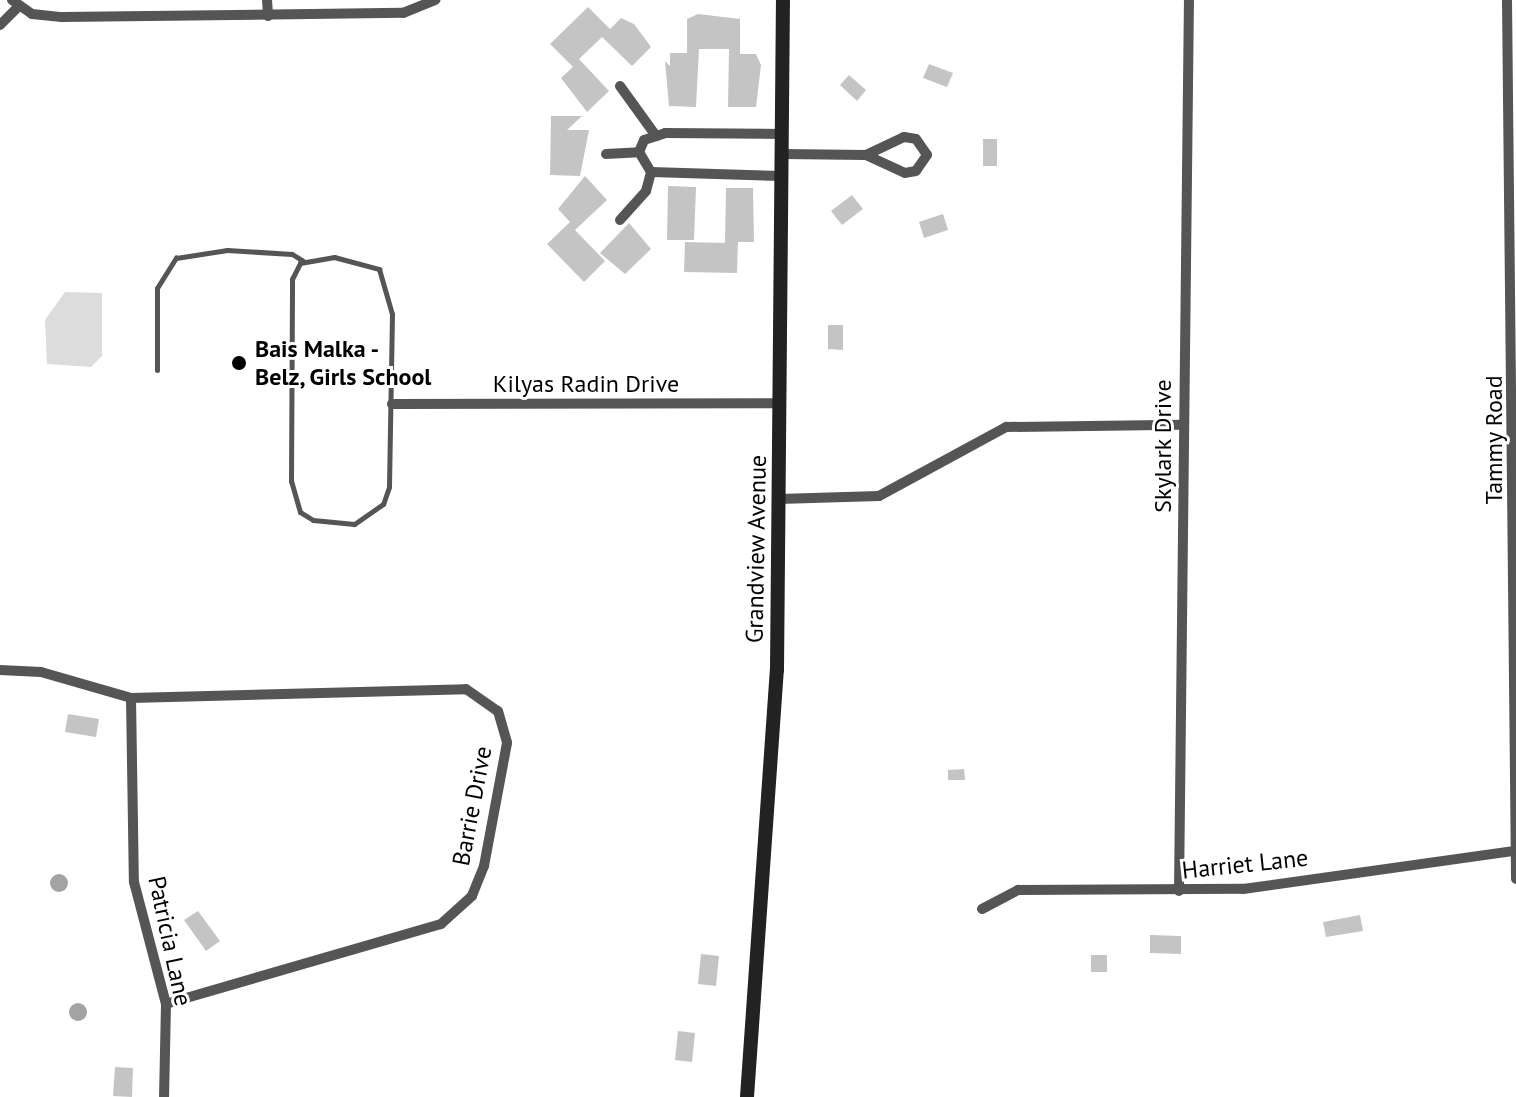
<!DOCTYPE html>
<style>
body{margin:0}
#map{position:relative;width:1516px;height:1097px;overflow:hidden;background:#fff;font-family:"PT Sans",sans-serif}
div>[style]{position:absolute}
.green>*{inset:0;background:#dcdcdc}
.water>*{inset:0;background:#a3a3a3}
.round{border-radius:50%}
.building>*{inset:0;background:#c4c4c4}
.lane>*{height:5px;margin:-2.5px;padding:0 2.5px;transform-origin:2.5px;border-radius:2.5px;background:#555}
.street>*{height:10px;margin:-5px;padding:0 5px;transform-origin:5px;border-radius:5px;background:#555}
.secondary>*{height:14px;margin:-7px;padding:0 7px;transform-origin:7px;border-radius:7px;background:#222}
.dots>*{width:22px;height:22px;translate:-50% -50%;box-sizing:border-box;border:4px solid #fff;border-radius:50%}
span{translate:-50% -50%;white-space:nowrap;text-align:center;line-height:1.15;-webkit-text-stroke:6px #fff;paint-order:stroke}
.poi-label{font-size:24px;color:#000;font-weight:700}
.left{translate:0 -50%;text-align:left}
.street-label{font-size:24px;color:#000}
</style>
<div id="map">
<div class="green">
<i style="clip-path:polygon(65px 292px,102px 293px,102px 356px,91px 367px,47px 364px,45px 320px)"></i>
</div>
<div class="water">
<i class="round" style="left:50px;top:874px;width:18px;height:18px"></i>
<i class="round" style="left:69px;top:1003px;width:18px;height:18px"></i>
</div>
<div class="building">
<i style="clip-path:polygon(588px 7px,610px 29px,621px 18px,634px 24px,651px 47px,632px 66px,602px 37px,579px 59px,609px 91px,587px 112px,561px 78px,573px 67px,550px 44px)"></i>
<i style="clip-path:polygon(698px 14px,740px 19px,740px 54px,756px 54px,761px 65px,756px 107px,728px 107px,729px 49px,699px 49px,696px 107px,669px 106px,665px 61px,670px 66px,670px 53px,687px 53px,687px 19px)"></i>
<i style="clip-path:polygon(929px 64px,953px 73px,947px 87px,923px 78px)"></i>
<i style="clip-path:polygon(849px 75px,866px 90px,857px 101px,840px 85px)"></i>
<i style="clip-path:polygon(551px 116px,582px 116px,567px 130px,589px 130px,580px 176px,550px 175px)"></i>
<i style="clip-path:polygon(983px 139px,997px 139px,997px 166px,983px 166px)"></i>
<i style="clip-path:polygon(585px 176px,607px 200px,575px 230px,605px 261px,584px 282px,547px 244px,570px 222px,558px 209px)"></i>
<i style="clip-path:polygon(668px 186px,696px 187px,694px 240px,667px 240px)"></i>
<i style="clip-path:polygon(726px 188px,753px 188px,754px 242px,738px 242px,737px 273px,684px 272px,685px 242px,725px 243px)"></i>
<i style="clip-path:polygon(852px 195px,863px 209px,842px 225px,831px 211px)"></i>
<i style="clip-path:polygon(943px 214px,948px 230px,924px 238px,919px 222px)"></i>
<i style="clip-path:polygon(629px 223px,651px 249px,625px 274px,600px 253px)"></i>
<i style="clip-path:polygon(828px 325px,843px 325px,843px 350px,828px 349px)"></i>
<i style="clip-path:polygon(68px 714px,99px 719px,96px 737px,65px 732px)"></i>
<i style="clip-path:polygon(964px 769px,965px 780px,948px 780px,948px 770px)"></i>
<i style="clip-path:polygon(198px 911px,220px 941px,206px 951px,184px 920px)"></i>
<i style="clip-path:polygon(1360px 915px,1363px 931px,1326px 937px,1323px 922px)"></i>
<i style="clip-path:polygon(1150px 935px,1181px 936px,1181px 954px,1150px 953px)"></i>
<i style="clip-path:polygon(701px 954px,719px 956px,716px 986px,698px 984px)"></i>
<i style="clip-path:polygon(1091px 955px,1107px 955px,1107px 972px,1091px 972px)"></i>
<i style="clip-path:polygon(678px 1031px,695px 1033px,692px 1062px,675px 1060px)"></i>
<i style="clip-path:polygon(115px 1067px,133px 1068px,132px 1097px,113px 1096px)"></i>
</div>
<div class="lane">
<i style="left:334px;top:257px;width:47px;rotate:14.9deg"></i>
<i style="left:379px;top:269px;width:47px;rotate:73.9deg"></i>
<i style="left:392px;top:314px;width:173px;rotate:91deg"></i>
<i style="left:389px;top:487px;width:18px;rotate:109deg"></i>
<i style="left:383px;top:504px;width:35px;rotate:145deg"></i>
<i style="left:354px;top:524px;width:41px;rotate:-174.4deg"></i>
<i style="left:313px;top:520px;width:15px;rotate:-148deg"></i>
<i style="left:300px;top:512px;width:32px;rotate:-106deg"></i>
<i style="left:291px;top:481px;width:202px;rotate:-89.7deg"></i>
<i style="left:292px;top:279px;width:18px;rotate:-63deg"></i>
<i style="left:300px;top:263px;width:35px;rotate:-10deg"></i>
<i style="left:157px;top:370px;width:82px;rotate:-90deg"></i>
<i style="left:157px;top:288px;width:36px;rotate:-58deg"></i>
<i style="left:176px;top:258px;width:52px;rotate:-8.9deg"></i>
<i style="left:227px;top:250px;width:65px;rotate:3.5deg"></i>
<i style="left:292px;top:254px;width:13px;rotate:32deg"></i>
</div>
<div class="street">
<i style="left:12px;top:0;width:24px;rotate:35deg"></i>
<i style="left:32px;top:14px;width:30px;rotate:6deg"></i>
<i style="left:62px;top:17px;width:341px;rotate:-0.7deg"></i>
<i style="left:403px;top:13px;width:35px;rotate:-22deg"></i>
<i style="left:267px;top:0;width:16px;rotate:86deg"></i>
<i style="left:1507px;top:0;width:879px;rotate:89.41deg"></i>
<i style="left:0;top:25px;width:25px;rotate:-45deg"></i>
<i style="left:620px;top:86px;width:62px;rotate:54.2deg"></i>
<i style="left:606px;top:154px;width:33px;rotate:-3deg"></i>
<i style="left:783px;top:154px;width:83px;rotate:0.7deg"></i>
<i style="left:866px;top:155px;width:42px;rotate:-25.3deg"></i>
<i style="left:904px;top:137px;width:12px;rotate:9deg"></i>
<i style="left:916px;top:139px;width:19px;rotate:55deg"></i>
<i style="left:927px;top:155px;width:19px;rotate:125deg"></i>
<i style="left:916px;top:171px;width:11px;rotate:170deg"></i>
<i style="left:905px;top:173px;width:43px;rotate:-155.2deg"></i>
<i style="left:782px;top:176px;width:131px;rotate:-178.3deg"></i>
<i style="left:651px;top:172px;width:23px;rotate:-121deg"></i>
<i style="left:639px;top:152px;width:13px;rotate:-67deg"></i>
<i style="left:644px;top:140px;width:22px;rotate:-18deg"></i>
<i style="left:665px;top:133px;width:117px;rotate:0.5deg"></i>
<i style="left:620px;top:220px;width:39px;rotate:-48deg"></i>
<i style="left:646px;top:191px;width:20px;rotate:-75deg"></i>
<i style="left:392px;top:404px;width:387px;rotate:-0.1deg"></i>
<i style="left:779px;top:499px;width:100px;rotate:-1.7deg"></i>
<i style="left:879px;top:496px;width:145px;rotate:-28.5deg"></i>
<i style="left:1006px;top:427px;width:175px;rotate:-0.7deg"></i>
<i style="left:0;top:670px;width:41px;rotate:2.8deg"></i>
<i style="left:41px;top:672px;width:94px;rotate:16.1deg"></i>
<i style="left:131px;top:698px;width:335px;rotate:-1.5deg"></i>
<i style="left:466px;top:689px;width:39px;rotate:35deg"></i>
<i style="left:498px;top:711px;width:33px;rotate:74deg"></i>
<i style="left:507px;top:743px;width:125px;rotate:100.6deg"></i>
<i style="left:484px;top:866px;width:32px;rotate:112deg"></i>
<i style="left:472px;top:896px;width:42px;rotate:137.9deg"></i>
<i style="left:441px;top:924px;width:286px;rotate:163.8deg"></i>
<i style="left:131px;top:698px;width:184px;rotate:89.1deg"></i>
<i style="left:134px;top:882px;width:126px;rotate:75.3deg"></i>
<i style="left:166px;top:1004px;width:93px;rotate:91.2deg"></i>
<i style="left:1179px;top:891px;width:891px;rotate:-89.36deg"></i>
<i style="left:982px;top:909px;width:41px;rotate:-27.8deg"></i>
<i style="left:1018px;top:890px;width:225px;rotate:-0.3deg"></i>
<i style="left:1243px;top:889px;width:274px;rotate:-8deg"></i>
</div>
<div class="secondary">
<i style="left:747px;top:1097px;width:428px;rotate:-86deg"></i>
<i style="left:777px;top:670px;width:670px;rotate:-89.49deg"></i>
</div>
<div class="dots">
<i style="left:239px;top:363px;background:#000"></i>
</div>
<div class="poi-label">
<span class="left" style="left:255px;top:363px">Bais Malka -<br>Belz, Girls School</span>
</div>
<div class="street-label">
<span style="left:586px;top:384px">Kilyas Radin Drive</span>
<span style="left:1494px;top:440px;rotate:-90deg">Tammy Road</span>
<span style="left:1163px;top:446px;rotate:-90deg">Skylark Drive</span>
<span style="left:756px;top:549px;rotate:-89deg">Grandview Avenue</span>
<span style="left:472px;top:806px;rotate:-79deg">Barrie Drive</span>
<span style="left:1245px;top:864px;rotate:-6deg">Harriet Lane</span>
<span style="left:170px;top:941px;rotate:78deg">Patricia Lane</span>
</div>
</div>
